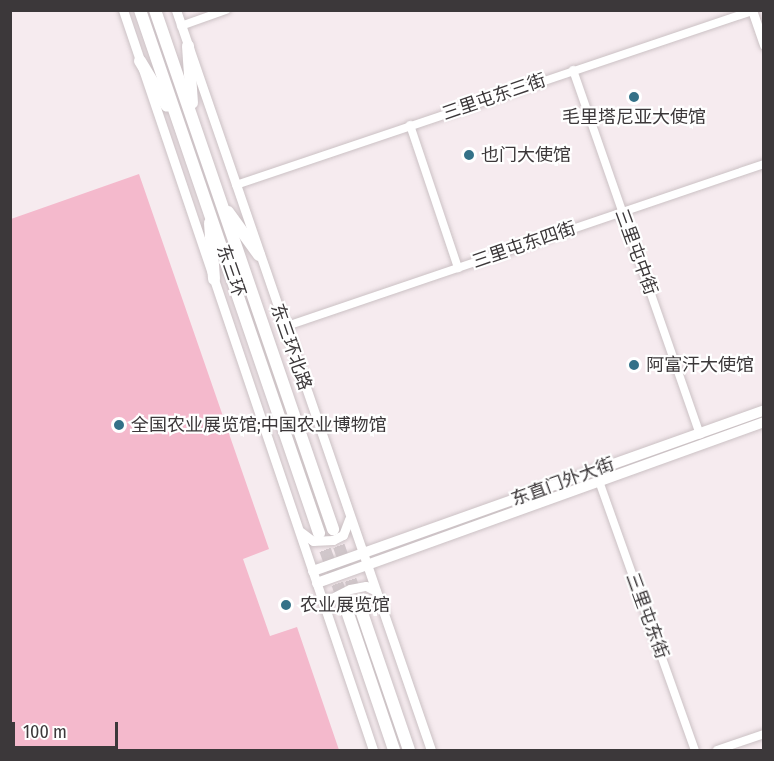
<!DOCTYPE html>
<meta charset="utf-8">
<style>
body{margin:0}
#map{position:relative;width:774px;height:761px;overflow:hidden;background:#f6ebef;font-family:"Fira Sans Condensed","Noto Sans SC",sans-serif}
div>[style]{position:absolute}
.green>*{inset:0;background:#f4b9cc}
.trunk-tunnel>*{height:12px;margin-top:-6px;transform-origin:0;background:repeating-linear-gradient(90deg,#d1c7cb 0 12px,transparent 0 18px)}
.roads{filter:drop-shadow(0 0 2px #cbc1c4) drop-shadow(0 0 2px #cbc1c4)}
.minor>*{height:8px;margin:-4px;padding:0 4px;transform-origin:4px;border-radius:4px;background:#fff}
.tertiary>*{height:9px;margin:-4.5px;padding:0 4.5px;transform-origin:4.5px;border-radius:4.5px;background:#fff}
.secondary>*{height:10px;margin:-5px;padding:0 5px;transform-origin:5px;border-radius:5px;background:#fff}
.trunk>*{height:12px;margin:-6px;padding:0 6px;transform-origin:6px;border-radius:6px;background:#fff}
.dots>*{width:16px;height:16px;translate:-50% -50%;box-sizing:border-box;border:3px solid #fff;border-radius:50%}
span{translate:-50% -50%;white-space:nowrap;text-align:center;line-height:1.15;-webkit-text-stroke:4.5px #fff;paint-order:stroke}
.street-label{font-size:18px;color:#3c383a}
.poi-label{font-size:18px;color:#3c383a}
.left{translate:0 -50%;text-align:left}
.frame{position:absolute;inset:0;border:12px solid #3c383a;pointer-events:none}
.scale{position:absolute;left:12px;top:722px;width:106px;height:27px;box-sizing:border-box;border:3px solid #3c383a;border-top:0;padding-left:8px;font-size:18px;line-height:21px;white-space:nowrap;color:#3c383a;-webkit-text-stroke:4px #fff;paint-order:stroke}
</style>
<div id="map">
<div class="green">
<i style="clip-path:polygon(139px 174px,269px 549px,243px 559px,270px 636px,297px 627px,339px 750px,11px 750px,11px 219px)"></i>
</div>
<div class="trunk-tunnel">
<i style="left:333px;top:529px;width:79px;rotate:70.9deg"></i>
<i style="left:319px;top:533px;width:80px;rotate:70.2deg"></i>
</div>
<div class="roads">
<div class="minor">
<i style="left:181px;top:26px;width:48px;rotate:-19.6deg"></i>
<i style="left:573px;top:70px;width:386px;rotate:70.8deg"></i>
<i style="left:410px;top:125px;width:151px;rotate:71.4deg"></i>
<i style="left:236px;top:185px;width:545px;rotate:-18.63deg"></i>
<i style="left:284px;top:327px;width:507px;rotate:-18.76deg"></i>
<i style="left:599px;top:481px;width:286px;rotate:70.4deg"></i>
<i style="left:717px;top:750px;width:50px;rotate:-18.8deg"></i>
</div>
<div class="tertiary">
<i style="left:123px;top:10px;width:781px;rotate:71.33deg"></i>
<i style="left:176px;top:10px;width:783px;rotate:70.99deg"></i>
<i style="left:752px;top:10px;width:37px;rotate:71deg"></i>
<i style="left:301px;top:532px;width:15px;rotate:37deg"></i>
<i style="left:313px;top:541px;width:20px;rotate:-3deg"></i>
<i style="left:333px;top:540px;width:11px;rotate:-27deg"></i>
<i style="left:343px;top:535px;width:17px;rotate:-69deg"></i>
<i style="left:325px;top:609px;width:11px;rotate:-63deg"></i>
<i style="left:330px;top:599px;width:22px;rotate:-27deg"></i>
<i style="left:350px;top:589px;width:16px;rotate:-11deg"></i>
<i style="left:366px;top:586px;width:11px;rotate:27deg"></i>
</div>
<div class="secondary">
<i style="left:313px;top:571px;width:479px;rotate:-19.6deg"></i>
<i style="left:317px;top:583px;width:475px;rotate:-19.8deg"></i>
</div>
<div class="trunk">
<i style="left:140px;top:10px;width:553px;rotate:71.11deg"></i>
<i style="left:155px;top:10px;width:549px;rotate:71.07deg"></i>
<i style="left:188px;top:46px;width:57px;rotate:86deg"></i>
<i style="left:140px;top:61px;width:52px;rotate:59deg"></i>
<i style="left:228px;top:212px;width:53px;rotate:54.2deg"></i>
<i style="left:210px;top:223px;width:56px;rotate:85.9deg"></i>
<i style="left:359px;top:604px;width:154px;rotate:71.1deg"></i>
<i style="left:346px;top:608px;width:150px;rotate:71.3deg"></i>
</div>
</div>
<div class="dots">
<i style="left:634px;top:97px;background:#347188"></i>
<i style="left:469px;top:155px;background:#347188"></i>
<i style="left:634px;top:365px;background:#347188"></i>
<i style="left:119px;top:425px;background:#347188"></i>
<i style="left:286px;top:605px;background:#347188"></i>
</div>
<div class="street-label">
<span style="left:494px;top:97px;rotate:-19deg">三里屯东三街</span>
<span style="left:524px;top:245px;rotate:-19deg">三里屯东四街</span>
<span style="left:636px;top:252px;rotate:70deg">三里屯中街</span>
<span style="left:231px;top:271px;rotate:71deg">东三环</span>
<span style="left:291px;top:347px;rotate:71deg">东三环北路</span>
<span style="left:563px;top:482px;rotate:-20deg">东直门外大街</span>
<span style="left:647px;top:616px;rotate:70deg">三里屯东街</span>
</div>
<div class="poi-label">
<span style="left:634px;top:117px">毛里塔尼亚大使馆</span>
<span class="left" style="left:481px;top:155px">也门大使馆</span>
<span class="left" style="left:646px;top:365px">阿富汗大使馆</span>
<span class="left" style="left:131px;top:425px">全国农业展览馆;中国农业博物馆</span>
<span class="left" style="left:300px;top:605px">农业展览馆</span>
</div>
<div class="frame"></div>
<div class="scale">100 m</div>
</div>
